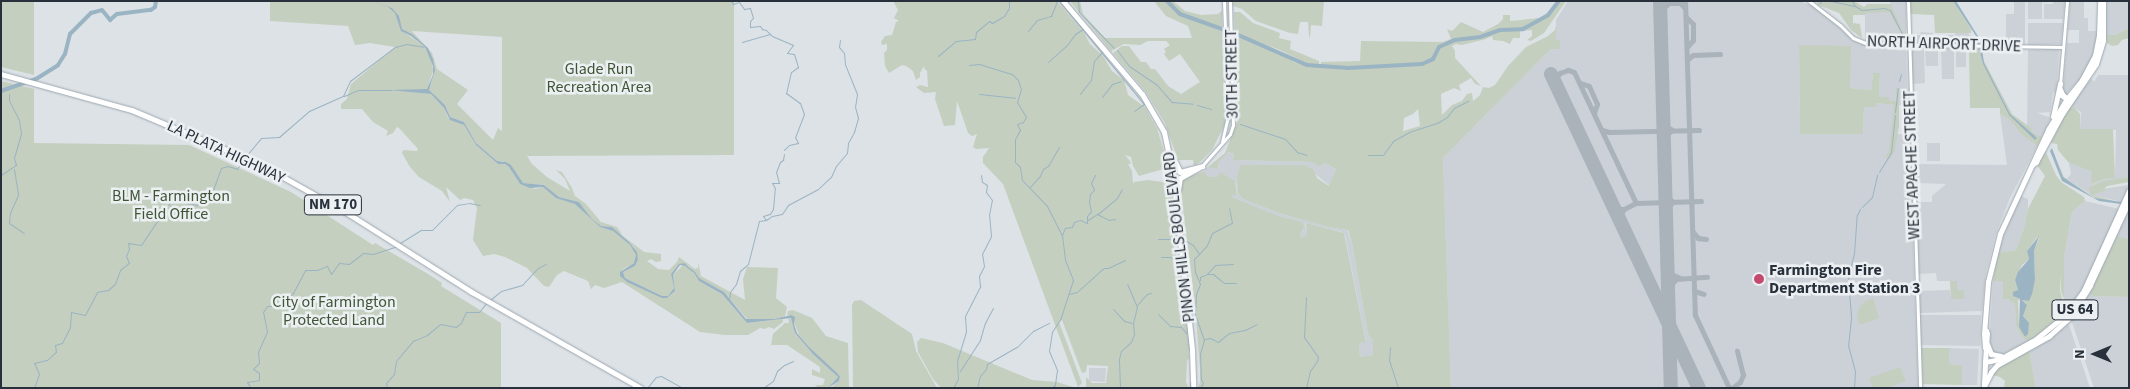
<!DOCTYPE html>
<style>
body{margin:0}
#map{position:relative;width:2130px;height:389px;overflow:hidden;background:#dde2e6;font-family:"Source Sans 3",sans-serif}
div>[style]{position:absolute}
.built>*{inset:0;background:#cbd1d7}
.green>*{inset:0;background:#c5cfbf}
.water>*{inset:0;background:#9ab4c3}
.stream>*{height:1px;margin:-0.5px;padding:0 0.5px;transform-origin:0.5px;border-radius:0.5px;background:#9ab4c3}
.river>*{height:4px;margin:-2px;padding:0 2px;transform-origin:2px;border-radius:2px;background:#9ab4c3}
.taxiway>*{height:5px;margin:-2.5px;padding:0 2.5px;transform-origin:2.5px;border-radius:2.5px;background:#aab2ba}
.runway>*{height:14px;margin:-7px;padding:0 7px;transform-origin:7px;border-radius:7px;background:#aab2ba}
.roads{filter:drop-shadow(0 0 1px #9da8b0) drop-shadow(0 0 1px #9da8b0)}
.secondary>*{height:3px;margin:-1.5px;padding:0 1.5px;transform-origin:1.5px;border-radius:1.5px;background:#fff}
.primary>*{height:4.5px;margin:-2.25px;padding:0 2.25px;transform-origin:2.25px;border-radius:2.25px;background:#fff}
.trunk>*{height:5px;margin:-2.5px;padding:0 2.5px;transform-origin:2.5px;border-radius:2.5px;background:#fff}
.dots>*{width:14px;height:14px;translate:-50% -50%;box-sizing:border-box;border:2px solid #ecf0f3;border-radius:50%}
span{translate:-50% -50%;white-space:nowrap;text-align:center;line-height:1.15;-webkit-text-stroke:5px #ecf0f3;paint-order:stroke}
.shield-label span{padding:1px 4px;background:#ecf0f3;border:1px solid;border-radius:4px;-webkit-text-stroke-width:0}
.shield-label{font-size:15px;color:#28313b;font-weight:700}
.street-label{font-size:16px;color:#28313b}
.park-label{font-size:16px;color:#415536}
.poi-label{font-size:16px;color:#28313b;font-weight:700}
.left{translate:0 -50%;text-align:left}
.frame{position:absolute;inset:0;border:2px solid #28313b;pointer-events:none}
.north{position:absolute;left:2070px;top:329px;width:50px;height:50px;-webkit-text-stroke:4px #ecf0f3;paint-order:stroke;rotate:270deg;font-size:14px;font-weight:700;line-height:20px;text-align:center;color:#28313b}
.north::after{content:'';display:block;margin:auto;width:18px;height:22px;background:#28313b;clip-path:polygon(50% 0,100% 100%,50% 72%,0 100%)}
</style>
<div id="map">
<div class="built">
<i style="clip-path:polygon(1568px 1px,1799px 1px,1813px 6px,1860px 44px,1906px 48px,1908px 105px,1898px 105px,1899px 88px,1896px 88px,1896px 101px,1889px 101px,1889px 97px,1879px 97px,1880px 73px,1873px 73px,1871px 90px,1849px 88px,1799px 45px,1800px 134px,1863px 134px,1864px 107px,1876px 103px,1895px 105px,1892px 134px,1909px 134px,1918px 388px,1451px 388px,1443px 158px,1551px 49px,1560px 49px,1556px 40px,1556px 20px)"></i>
<i style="clip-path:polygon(1890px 1px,1906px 1px,1906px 32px,1903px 32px,1898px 23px,1891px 8px)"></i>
<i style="clip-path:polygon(2014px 1px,2025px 1px,2025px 45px,2006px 45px,2006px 14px,2014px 14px)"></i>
<i style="clip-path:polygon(2028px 1px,2042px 1px,2042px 19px,2028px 19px)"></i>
<i style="clip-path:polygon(2053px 1px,2065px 1px,2063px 19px,2044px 19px,2044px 4px,2053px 4px)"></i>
<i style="clip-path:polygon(2070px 1px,2084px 1px,2084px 18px,2088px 18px,2088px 31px,2098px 31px,2092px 58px,2084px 75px,2066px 94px,2063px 91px,2067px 43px,2079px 43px,2079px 30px,2068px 30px)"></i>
<i style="clip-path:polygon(2105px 1px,2129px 1px,2129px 28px,2115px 35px,2105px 35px)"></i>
<i style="clip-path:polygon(1865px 10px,1889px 12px,1903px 38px,1906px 38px,1906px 43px,1865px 42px)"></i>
<i style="clip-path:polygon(2028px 23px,2063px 23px,2061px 44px,2028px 45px)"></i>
<i style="clip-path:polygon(1921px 32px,1933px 33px,1933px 44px,1911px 44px,1910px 35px,1920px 35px)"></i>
<i style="clip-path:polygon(1955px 32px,1967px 32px,1972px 37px,1974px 45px,1947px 45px,1948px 35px,1955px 35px)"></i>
<i style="clip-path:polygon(1911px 48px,1924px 48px,1925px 83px,1911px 84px)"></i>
<i style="clip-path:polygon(1925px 48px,1938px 48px,1938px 66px,1926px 66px)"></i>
<i style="clip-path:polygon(1941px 48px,1954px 48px,1954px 79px,1942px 79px)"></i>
<i style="clip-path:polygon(1956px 48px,1966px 49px,1966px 67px,1956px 67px)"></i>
<i style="clip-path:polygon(2059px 49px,2057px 93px,2053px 92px,2050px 112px,2037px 113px,2051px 118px,2042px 137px,2032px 132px,2027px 126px,2028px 50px)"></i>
<i style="clip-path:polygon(2098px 75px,2129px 75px,2129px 177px,2099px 183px,2089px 187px,2091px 194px,2067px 179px,2071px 174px,2069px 163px,2092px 172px,2092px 184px,2108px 178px,2115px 178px,2116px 130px,2080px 129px,2081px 112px,2073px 107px,2069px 108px,2091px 78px,2094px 82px)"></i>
<i style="clip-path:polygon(2000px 114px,2010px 120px,2022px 135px,2037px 146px,2009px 200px,1996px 234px,1986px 273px,1982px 311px,1920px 313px,1918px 291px,1950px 290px,1951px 299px,1964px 299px,1964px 290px,1957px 290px,1957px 281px,1937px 281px,1936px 273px,1918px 274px,1915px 202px,1932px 202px,1932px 196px,1946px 184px,1915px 183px,1914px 164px,2007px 165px)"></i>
<i style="clip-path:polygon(1927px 143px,1940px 143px,1940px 161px,1927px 161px)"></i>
<i style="clip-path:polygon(1227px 152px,1234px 154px,1233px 160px,1313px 162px,1320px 167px,1325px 163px,1336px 169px,1330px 186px,1304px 165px,1240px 165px,1237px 177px,1238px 193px,1243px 199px,1279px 213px,1328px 227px,1347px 230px,1352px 243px,1368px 334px,1373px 341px,1373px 355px,1360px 357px,1359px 343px,1366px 341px,1345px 235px,1342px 232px,1305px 223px,1307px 235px,1303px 239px,1300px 235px,1303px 230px,1302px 222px,1279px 216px,1232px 197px,1232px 195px,1237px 195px,1236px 183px,1233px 180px,1221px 173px,1217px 177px,1205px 176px,1205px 169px,1208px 167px,1219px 167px,1219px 162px)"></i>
<i style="clip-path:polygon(2129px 185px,2122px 202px,2093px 195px,2108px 189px)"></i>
<i style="clip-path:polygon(2021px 196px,2028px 199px,2028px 209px,2025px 221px,2027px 228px,2024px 228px,2016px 250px,1998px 253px,2008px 223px)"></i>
<i style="clip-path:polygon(2085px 201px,2119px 209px,2083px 288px,2068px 309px,2064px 297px,2064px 257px,2072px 212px)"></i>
<i style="clip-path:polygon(2126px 212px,2129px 213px,2129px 239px,2115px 236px)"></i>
<i style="clip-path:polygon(1993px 281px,2003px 281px,2008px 299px,2015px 304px,2016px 326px,2020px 335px,2029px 342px,1998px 356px,1989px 349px)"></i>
<i style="clip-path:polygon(2089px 293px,2093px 296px,2129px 297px,2129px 388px,2094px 388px,2071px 319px)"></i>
<i style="clip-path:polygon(1981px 315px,1980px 346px,1921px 345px,1920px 315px)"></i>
<i style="clip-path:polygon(2068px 322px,2090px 388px,2036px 388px,2029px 350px,2042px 343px)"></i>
<i style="clip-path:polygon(1949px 348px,1979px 349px,1977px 385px,1962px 385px,1962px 365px,1949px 364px)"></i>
<i style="clip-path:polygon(1089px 368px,1106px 368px,1105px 382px,1089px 381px)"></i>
</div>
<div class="green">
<i style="clip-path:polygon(1px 1px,34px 1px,34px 75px,1px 67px)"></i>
<i style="clip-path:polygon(evenodd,270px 1px,734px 1px,734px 155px,527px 156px,532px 164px,547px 177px,570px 191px,565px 179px,556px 170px,562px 172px,572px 188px,575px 196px,586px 204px,601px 222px,617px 227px,623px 236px,644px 252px,661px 254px,661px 261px,656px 262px,651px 259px,647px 261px,658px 269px,669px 270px,677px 262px,679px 257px,695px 269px,698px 268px,698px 262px,701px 276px,745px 300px,743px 279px,747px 267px,778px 268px,776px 298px,787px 307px,785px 316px,779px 319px,747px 319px,724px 292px,699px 278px,690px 267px,682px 263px,671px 274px,674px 288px,668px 296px,662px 296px,625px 278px,623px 272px,635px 266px,638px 260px,634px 247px,612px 227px,601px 226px,592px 219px,579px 202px,559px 197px,544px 185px,523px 183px,503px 161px,497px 161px,476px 143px,464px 122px,450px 117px,445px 105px,429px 91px,429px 88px,432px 81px,434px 64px,429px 50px,412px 34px,403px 30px,401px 30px,425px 47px,432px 62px,433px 71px,427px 90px,397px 90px,431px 94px,444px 108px,448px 118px,464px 125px,476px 145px,498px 164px,505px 164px,509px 167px,520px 184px,535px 189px,543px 187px,557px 198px,576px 204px,600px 227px,613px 231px,630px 245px,636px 255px,636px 262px,623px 269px,620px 274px,630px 283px,667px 298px,675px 291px,673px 275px,683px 265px,691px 270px,701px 282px,722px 294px,747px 323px,783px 319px,783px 322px,774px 329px,769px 327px,765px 329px,760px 328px,748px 335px,725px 335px,700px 332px,622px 282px,604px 288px,595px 285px,591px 289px,588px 281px,564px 271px,557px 275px,549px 287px,544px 286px,527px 268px,505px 257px,494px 254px,483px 256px,473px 240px,477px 208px,473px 200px,464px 198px,460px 200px,446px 187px,450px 202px,442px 191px,419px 177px,410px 167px,402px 153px,403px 150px,417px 151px,418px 149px,399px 128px,397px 127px,393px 133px,386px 136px,388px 131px,373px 122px,362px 109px,341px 109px,341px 104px,347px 99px,351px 84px,395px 47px,370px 43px,355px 45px,348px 26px,270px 21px,270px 1px,412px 31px,502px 37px,502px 131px,498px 128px,493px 140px,457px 104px,468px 90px,437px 69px,432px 53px,412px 31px)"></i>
<i style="clip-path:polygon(893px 1px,1057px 1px,1084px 33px,1090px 44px,1103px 56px,1112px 71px,1124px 80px,1128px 95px,1145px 107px,1157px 129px,1166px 158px,1164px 163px,1167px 168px,1139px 176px,1133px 166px,1131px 157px,1125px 155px,1130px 161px,1131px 164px,1128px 164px,1132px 171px,1133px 184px,1134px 182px,1148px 180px,1170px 183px,1177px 236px,1173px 250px,1180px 261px,1181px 296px,1186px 318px,1189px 358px,1187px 361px,1186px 382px,1189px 388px,1086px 388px,1086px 377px,1092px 383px,1106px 383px,1108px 366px,1087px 365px,1086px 372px,1082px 373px,1062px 320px,1059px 322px,1082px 383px,1078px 387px,1003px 184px,983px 163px,983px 157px,989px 148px,976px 149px,973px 147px,977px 134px,972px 136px,968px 133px,957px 101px,955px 125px,944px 126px,935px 99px,936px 92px,924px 93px,916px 87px,920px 85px,928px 87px,927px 70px,925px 70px,924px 66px,920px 73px,920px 77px,916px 80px,913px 71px,906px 66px,902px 65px,889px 73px,885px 66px,884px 53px,887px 50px,887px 44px,882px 45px,881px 42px,885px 36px,892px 35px,896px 22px,899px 21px,894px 18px,898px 10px)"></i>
<i style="clip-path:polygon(1070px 1px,1080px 1px,1083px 14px,1105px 38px,1192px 38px,1188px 26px,1166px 16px,1154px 1px,1165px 1px,1182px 16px,1222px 29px,1225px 124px,1212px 150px,1200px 162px,1194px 166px,1193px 160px,1178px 160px,1165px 123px,1146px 92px,1113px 53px,1122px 46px,1129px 46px,1141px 62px,1146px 62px,1151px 69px,1155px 69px,1168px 86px,1181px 94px,1200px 82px,1180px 54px,1169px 61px,1164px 54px,1166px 52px,1164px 49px,1170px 45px,1166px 41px,1148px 41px,1140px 45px,1124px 44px,1111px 51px)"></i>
<i style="clip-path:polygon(1168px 1px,1173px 1px,1185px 11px,1201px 15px,1218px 14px,1222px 11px,1222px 28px,1185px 15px,1176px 11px)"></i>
<i style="clip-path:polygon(1233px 1px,1324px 1px,1322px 26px,1311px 25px,1310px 37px,1309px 37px,1308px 22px,1300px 22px,1298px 34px,1290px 33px,1256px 21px,1242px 9px,1233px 6px)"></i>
<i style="clip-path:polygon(evenodd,1556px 1px,1558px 1px,1551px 10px,1560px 1px,1566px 1px,1544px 33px,1531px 41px,1527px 40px,1532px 36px,1532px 30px,1520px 31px,1520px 38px,1513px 38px,1510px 44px,1503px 41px,1493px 40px,1492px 36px,1486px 39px,1462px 45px,1456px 44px,1452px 46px,1455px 51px,1455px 58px,1481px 86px,1475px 84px,1471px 78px,1459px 85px,1461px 91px,1454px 88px,1441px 94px,1442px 115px,1452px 105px,1462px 101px,1467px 94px,1472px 93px,1473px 101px,1480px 95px,1483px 87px,1489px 88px,1495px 85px,1508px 66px,1526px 47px,1548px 36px,1555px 30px,1556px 25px,1556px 40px,1560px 40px,1560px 49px,1551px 49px,1443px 158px,1451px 388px,1198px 388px,1200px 382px,1200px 369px,1195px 306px,1180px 183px,1182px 179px,1205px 171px,1206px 176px,1217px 177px,1220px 172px,1235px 181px,1237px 195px,1232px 195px,1232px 197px,1279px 216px,1302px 222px,1304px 227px,1300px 235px,1302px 238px,1307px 235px,1306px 223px,1344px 233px,1366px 342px,1359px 343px,1360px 357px,1373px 355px,1373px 341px,1368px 334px,1352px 243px,1348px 230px,1328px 227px,1279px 213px,1243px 199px,1238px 193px,1237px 177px,1240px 165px,1304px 165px,1313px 169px,1317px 178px,1329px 186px,1336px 169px,1325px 163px,1320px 167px,1312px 162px,1233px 160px,1234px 154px,1228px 152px,1219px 162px,1218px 169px,1208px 167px,1225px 153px,1238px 120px,1234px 12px,1240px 12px,1253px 23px,1280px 33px,1279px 38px,1291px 41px,1290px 49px,1319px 61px,1319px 65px,1306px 63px,1280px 50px,1236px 34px,1239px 37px,1277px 52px,1296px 63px,1345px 70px,1378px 66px,1423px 64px,1433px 60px,1442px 46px,1457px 40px,1481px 37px,1502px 30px,1455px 40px,1440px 45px,1433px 58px,1422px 63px,1355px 67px,1321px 65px,1321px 62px,1360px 61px,1361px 41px,1443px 42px,1451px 39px,1447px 29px,1452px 31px,1461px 22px,1483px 32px,1498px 24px,1503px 19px,1503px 15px,1510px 15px,1510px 21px,1540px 18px,1546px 15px,1556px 1px,1418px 109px,1420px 126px,1403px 131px,1404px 118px,1413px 114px,1418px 109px)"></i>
<i style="clip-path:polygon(1817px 1px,1854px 1px,1864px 7px,1867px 4px,1891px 4px,1902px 31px,1906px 32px,1906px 38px,1903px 38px,1889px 12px,1866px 13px,1865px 10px,1865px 15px,1853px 15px,1853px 23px,1860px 24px,1862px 38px,1851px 30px,1839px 13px,1818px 5px)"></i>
<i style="clip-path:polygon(1910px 1px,1953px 1px,1971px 29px,1971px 33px,1935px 33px,1934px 15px,1910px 14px)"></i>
<i style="clip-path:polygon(2129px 28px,2129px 38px,2122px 40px,2118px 45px,2112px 46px,2107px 43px,2105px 35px,2115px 35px)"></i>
<i style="clip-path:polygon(1799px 45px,1851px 46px,1850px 88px,1871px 90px,1873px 73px,1880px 73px,1879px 97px,1889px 97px,1889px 101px,1896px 101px,1896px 88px,1899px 88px,1899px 126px,1895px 150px,1889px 159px,1885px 158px,1889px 151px,1894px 105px,1876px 103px,1876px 107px,1864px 107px,1863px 134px,1800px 134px)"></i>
<i style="clip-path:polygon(1971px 49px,1980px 49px,1983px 64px,1994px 83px,1983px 63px,1983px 49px,1983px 59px,2012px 114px,2031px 128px,2032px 132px,2042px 137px,2037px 146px,2022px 135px,2010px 120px,2000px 114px,2000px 108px,1970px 108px,1969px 50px)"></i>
<i style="clip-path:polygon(1px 81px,34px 89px,34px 143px,189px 145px,291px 192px,373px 245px,375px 243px,428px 274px,442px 283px,441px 286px,501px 323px,501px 388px,1px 388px)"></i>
<i style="clip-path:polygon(2074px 107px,2080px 114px,2080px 129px,2113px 129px,2115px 178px,2108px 178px,2091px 184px,2092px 172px,2069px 163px,2058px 150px,2057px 144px,2051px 143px,2059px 125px,2069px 108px)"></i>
<i style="clip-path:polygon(evenodd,2045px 150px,2056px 175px,2061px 182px,2084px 197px,2085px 201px,2072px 212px,2064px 257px,2064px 297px,2068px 309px,2061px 291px,2061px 273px,2060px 291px,2066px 312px,2029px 342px,2021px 336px,2016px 326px,2015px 304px,2008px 299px,2003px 299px,2003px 281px,1993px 281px,1998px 253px,2016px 250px,2024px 228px,2026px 227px,2025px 221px,2028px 209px,2045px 176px,2037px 165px,2045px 150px,2037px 237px,2039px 238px,2034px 251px,2035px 280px,2029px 301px,2022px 300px,2027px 305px,2023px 316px,2029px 323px,2027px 335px,2025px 337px,2019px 327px,2018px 301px,2020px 299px,2015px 297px,2018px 290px,2015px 280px,2022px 265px,2029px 259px,2027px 251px,2037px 237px)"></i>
<i style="clip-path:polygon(2056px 158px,2064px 177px,2090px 194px,2089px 187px,2104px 181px,2129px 177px,2129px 182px,2107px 186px,2104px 189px,2129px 185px,2109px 189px,2093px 195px,2114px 201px,2098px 200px,2063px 177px)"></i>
<i style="clip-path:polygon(2117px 236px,2129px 239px,2129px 297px,2093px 296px,2089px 293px)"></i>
<i style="clip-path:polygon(1950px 281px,1957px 281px,1957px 290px,1964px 290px,1964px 299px,1951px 299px)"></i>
<i style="clip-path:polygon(1873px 298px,1879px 318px,1860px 325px,1857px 318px,1859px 308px,1864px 302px)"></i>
<i style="clip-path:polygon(861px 300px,912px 334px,916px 351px,937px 388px,853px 388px,852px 305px,854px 301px)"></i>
<i style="clip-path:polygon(793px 310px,812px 318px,826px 336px,848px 343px,849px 388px,831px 388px,840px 379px,839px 376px,809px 347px,799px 335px,791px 315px,787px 315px,788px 311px)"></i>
<i style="clip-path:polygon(788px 318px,793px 319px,795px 333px,809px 349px,838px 377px,828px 388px,818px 388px,815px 385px,823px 385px,825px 379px,812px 375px,812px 369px,820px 373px,820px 367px,787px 345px,771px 345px,773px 334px,785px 323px,789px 323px)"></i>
<i style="clip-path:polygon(921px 338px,943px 343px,1032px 380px,1057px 382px,1076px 388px,941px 388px,933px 379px,918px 352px,917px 342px)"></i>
<i style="clip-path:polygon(1949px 348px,1949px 364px,1962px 365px,1962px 385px,1923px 384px,1921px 348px)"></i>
<i style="clip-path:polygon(2029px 350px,2036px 388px,2004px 388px,2005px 381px,2000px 377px,1991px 375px,1994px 370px)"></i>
<i style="clip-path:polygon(1900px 367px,1906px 381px,1888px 388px,1873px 388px,1869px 378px)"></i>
</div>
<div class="water">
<i style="clip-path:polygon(371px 1px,392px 8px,399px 16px,402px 29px,412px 34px,428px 48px,433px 59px,435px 70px,429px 90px,445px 105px,450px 117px,464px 122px,476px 143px,497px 161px,506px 162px,511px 165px,523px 183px,544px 185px,559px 197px,579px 202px,592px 219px,601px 226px,612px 227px,630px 243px,637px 252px,638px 260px,635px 266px,623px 272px,625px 278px,662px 296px,668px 296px,674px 288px,671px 274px,679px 264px,684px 263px,695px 272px,699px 278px,724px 292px,746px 319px,775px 319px,791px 315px,795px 317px,794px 324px,797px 333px,809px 347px,837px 373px,840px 377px,839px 381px,828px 388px,838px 377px,813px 354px,795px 333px,791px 318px,747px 323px,722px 294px,699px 281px,694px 273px,685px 266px,680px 265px,673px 275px,675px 291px,667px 298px,662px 298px,627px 282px,620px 276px,620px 272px,634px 263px,636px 255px,630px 245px,613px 231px,600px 227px,575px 204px,556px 198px,543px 187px,530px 188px,520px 184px,509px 167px,505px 164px,498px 164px,476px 145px,464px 125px,450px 120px,444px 108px,431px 94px,389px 90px,427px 89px,433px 75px,433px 66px,425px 47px,411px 36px,401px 31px,395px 13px,388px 7px)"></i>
<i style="clip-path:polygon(1953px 1px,1956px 1px,1981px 41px,1984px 63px,2010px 114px,2037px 138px,2035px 140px,2009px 115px,1983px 64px,1976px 36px)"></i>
<i style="clip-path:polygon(2052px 148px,2063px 177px,2094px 198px,2122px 202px,2121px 204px,2099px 201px,2062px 181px,2050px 151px)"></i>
<i style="clip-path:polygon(2039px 236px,2034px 251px,2035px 280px,2032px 294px,2029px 301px,2022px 300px,2027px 305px,2023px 316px,2029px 323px,2028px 334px,2025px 337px,2019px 327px,2020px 299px,2013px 296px,2013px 292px,2018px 290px,2015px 280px,2018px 272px,2029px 259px,2027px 251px)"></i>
</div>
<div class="stream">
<i style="left:692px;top:1px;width:14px"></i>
<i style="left:731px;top:1px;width:4px;rotate:56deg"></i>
<i style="left:733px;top:4px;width:6px;rotate:-18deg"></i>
<i style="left:739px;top:2px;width:9px;rotate:54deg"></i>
<i style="left:744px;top:9px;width:6px;rotate:-9deg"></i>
<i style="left:750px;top:8px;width:10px;rotate:73deg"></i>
<i style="left:753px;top:18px;width:4px;rotate:135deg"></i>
<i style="left:750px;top:21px;width:6px;rotate:90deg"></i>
<i style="left:750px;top:27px;width:10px;rotate:-6deg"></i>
<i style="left:760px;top:26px;width:4px;rotate:56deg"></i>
<i style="left:762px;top:29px;width:4px;rotate:14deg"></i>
<i style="left:766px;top:30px;width:8px;rotate:45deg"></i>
<i style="left:772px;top:36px;width:23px;rotate:23deg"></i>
<i style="left:793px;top:45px;width:10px;rotate:127deg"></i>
<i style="left:787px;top:53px;width:7px;rotate:8deg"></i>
<i style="left:794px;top:54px;width:14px;rotate:73deg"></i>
<i style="left:798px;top:67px;width:9px;rotate:144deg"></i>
<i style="left:791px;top:72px;width:22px;rotate:103deg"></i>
<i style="left:786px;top:93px;width:17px;rotate:36deg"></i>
<i style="left:800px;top:103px;width:12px;rotate:70deg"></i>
<i style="left:804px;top:114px;width:25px;rotate:111deg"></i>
<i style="left:795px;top:137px;width:7px;rotate:63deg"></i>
<i style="left:798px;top:143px;width:9px;rotate:167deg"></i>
<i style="left:789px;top:145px;width:7px;rotate:135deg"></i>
<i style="left:1059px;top:1px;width:134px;rotate:50.5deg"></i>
<i style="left:1144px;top:104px;width:12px;rotate:145deg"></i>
<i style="left:1078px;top:1px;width:11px;rotate:85deg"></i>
<i style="left:1079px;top:12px;width:50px;rotate:45.8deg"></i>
<i style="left:1831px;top:1px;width:24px;rotate:12deg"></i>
<i style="left:1852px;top:1px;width:6px;rotate:59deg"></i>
<i style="left:1855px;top:6px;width:8px;rotate:30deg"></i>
<i style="left:1862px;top:10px;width:22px;rotate:-5deg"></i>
<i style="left:1884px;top:8px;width:6px;rotate:18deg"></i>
<i style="left:1890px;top:10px;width:31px;rotate:63deg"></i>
<i style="left:1820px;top:3px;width:2px;rotate:-63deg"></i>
<i style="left:1028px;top:31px;width:14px;rotate:-51deg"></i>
<i style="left:1037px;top:20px;width:15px;rotate:-16deg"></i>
<i style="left:1051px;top:16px;width:16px;rotate:-68deg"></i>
<i style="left:742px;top:42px;width:29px;rotate:-16deg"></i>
<i style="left:1117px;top:50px;width:20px;rotate:53deg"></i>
<i style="left:1129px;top:66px;width:34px;rotate:34deg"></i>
<i style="left:1157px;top:85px;width:23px;rotate:49deg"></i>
<i style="left:1172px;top:102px;width:21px;rotate:5deg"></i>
<i style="left:938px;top:56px;width:23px;rotate:-40deg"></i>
<i style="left:956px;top:41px;width:19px;rotate:-6deg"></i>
<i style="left:975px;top:39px;width:7px;rotate:-82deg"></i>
<i style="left:976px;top:32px;width:17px;rotate:-40deg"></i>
<i style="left:989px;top:21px;width:4px;rotate:34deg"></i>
<i style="left:992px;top:23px;width:14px;rotate:-30deg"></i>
<i style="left:1004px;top:16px;width:9px;rotate:-58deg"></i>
<i style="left:1009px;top:8px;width:7px;rotate:-90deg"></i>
<i style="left:1048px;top:62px;width:25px;rotate:-42deg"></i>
<i style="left:1067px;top:45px;width:14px;rotate:-54deg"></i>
<i style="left:1075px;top:34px;width:9px;rotate:-32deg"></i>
<i style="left:969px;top:65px;width:10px;rotate:-6deg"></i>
<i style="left:979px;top:64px;width:34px;rotate:17deg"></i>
<i style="left:1012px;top:74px;width:8px;rotate:45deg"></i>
<i style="left:1018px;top:80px;width:9px;rotate:72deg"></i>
<i style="left:1021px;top:89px;width:14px;rotate:107deg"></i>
<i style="left:1017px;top:102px;width:17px;rotate:59deg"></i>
<i style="left:1026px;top:117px;width:6px;rotate:121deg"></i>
<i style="left:1023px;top:122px;width:6px;rotate:162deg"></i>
<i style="left:1017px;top:124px;width:7px;rotate:63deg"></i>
<i style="left:1020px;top:130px;width:10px;rotate:119deg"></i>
<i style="left:1015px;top:139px;width:23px;rotate:90deg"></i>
<i style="left:1015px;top:162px;width:7px;rotate:45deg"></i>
<i style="left:1020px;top:167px;width:13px;rotate:81deg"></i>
<i style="left:1022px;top:180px;width:36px;rotate:46deg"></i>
<i style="left:1047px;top:206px;width:33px;rotate:63deg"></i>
<i style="left:1062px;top:235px;width:25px;rotate:83deg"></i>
<i style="left:1065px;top:260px;width:22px;rotate:68deg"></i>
<i style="left:1073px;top:280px;width:40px;rotate:108deg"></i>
<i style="left:1061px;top:318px;width:17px;rotate:123deg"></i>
<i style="left:1052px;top:332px;width:19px;rotate:99deg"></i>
<i style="left:1049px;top:351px;width:21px;rotate:67deg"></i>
<i style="left:1057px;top:370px;width:15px;rotate:98deg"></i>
<i style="left:1055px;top:385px;width:5px;rotate:143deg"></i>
<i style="left:1899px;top:81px;width:7px;rotate:-74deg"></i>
<i style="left:979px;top:94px;width:36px;rotate:6deg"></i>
<i style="left:1080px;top:94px;width:18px;rotate:-52deg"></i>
<i style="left:1091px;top:80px;width:19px;rotate:-81deg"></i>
<i style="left:1094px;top:61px;width:12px;rotate:-48deg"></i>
<i style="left:344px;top:96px;width:15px;rotate:-23deg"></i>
<i style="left:358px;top:90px;width:33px"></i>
<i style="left:1102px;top:97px;width:16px;rotate:-52deg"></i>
<i style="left:1112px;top:84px;width:9px;rotate:-18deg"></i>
<i style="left:1197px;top:105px;width:15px;rotate:16deg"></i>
<i style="left:1895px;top:112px;width:24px;rotate:-83deg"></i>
<i style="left:1240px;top:124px;width:47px;rotate:18.4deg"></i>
<i style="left:1285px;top:139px;width:18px;rotate:47deg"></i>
<i style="left:1297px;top:152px;width:10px;rotate:17deg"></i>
<i style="left:1368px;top:155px;width:15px"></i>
<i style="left:1383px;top:155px;width:17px;rotate:-54deg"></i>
<i style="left:1393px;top:141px;width:18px;rotate:-29deg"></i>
<i style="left:1409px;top:132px;width:29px;rotate:-18deg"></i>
<i style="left:1437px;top:123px;width:12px;rotate:-31deg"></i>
<i style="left:1447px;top:117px;width:11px;rotate:-52deg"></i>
<i style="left:1454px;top:108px;width:16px;rotate:-27deg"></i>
<i style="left:246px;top:156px;width:23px;rotate:-50deg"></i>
<i style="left:261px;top:138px;width:18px;rotate:-3deg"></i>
<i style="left:279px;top:137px;width:40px;rotate:-41deg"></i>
<i style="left:309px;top:111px;width:37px;rotate:-24deg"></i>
<i style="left:343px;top:96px;width:17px;rotate:-65deg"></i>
<i style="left:350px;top:81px;width:56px;rotate:-37.1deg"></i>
<i style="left:395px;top:47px;width:11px;rotate:-15deg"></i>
<i style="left:406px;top:44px;width:18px;rotate:9deg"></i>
<i style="left:14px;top:169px;width:26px;rotate:81deg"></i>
<i style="left:18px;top:195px;width:20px;rotate:114deg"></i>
<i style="left:10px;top:213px;width:10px;rotate:96deg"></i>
<i style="left:9px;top:223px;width:18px;rotate:34deg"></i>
<i style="left:1879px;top:172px;width:22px;rotate:-58deg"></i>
<i style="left:1891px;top:153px;width:38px;rotate:-84deg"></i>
<i style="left:1px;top:175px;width:18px;rotate:-34deg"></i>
<i style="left:16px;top:165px;width:7px;rotate:-106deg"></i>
<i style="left:14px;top:158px;width:26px;rotate:-74deg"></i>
<i style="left:21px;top:133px;width:13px;rotate:-99deg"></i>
<i style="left:19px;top:120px;width:22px;rotate:-117deg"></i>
<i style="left:9px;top:100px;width:6px;rotate:-90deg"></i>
<i style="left:1030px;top:187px;width:15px;rotate:-48deg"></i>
<i style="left:1040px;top:176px;width:8px;rotate:-67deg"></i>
<i style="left:1043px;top:169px;width:6px;rotate:-31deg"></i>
<i style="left:1048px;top:166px;width:22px;rotate:-60deg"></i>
<i style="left:1862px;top:207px;width:14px;rotate:-45deg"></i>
<i style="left:1872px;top:197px;width:23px;rotate:-77deg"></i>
<i style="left:1098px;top:214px;width:25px;rotate:-40deg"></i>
<i style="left:1117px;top:198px;width:10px;rotate:-61deg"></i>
<i style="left:766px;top:220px;width:7px;rotate:-34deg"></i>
<i style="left:772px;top:216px;width:10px;rotate:-11deg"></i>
<i style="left:782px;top:214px;width:11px;rotate:-56deg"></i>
<i style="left:788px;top:205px;width:34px;rotate:-28deg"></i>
<i style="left:818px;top:189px;width:18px;rotate:-43deg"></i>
<i style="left:831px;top:177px;width:12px;rotate:-66deg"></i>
<i style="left:836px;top:166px;width:17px;rotate:-50deg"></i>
<i style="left:847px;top:153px;width:10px;rotate:-84deg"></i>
<i style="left:848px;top:143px;width:13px;rotate:-61deg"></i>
<i style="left:854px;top:132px;width:15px;rotate:-74deg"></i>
<i style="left:858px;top:118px;width:11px;rotate:-105deg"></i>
<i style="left:855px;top:107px;width:13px;rotate:-81deg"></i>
<i style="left:857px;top:94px;width:32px;rotate:-112deg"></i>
<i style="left:845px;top:64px;width:11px;rotate:-95deg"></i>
<i style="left:844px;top:53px;width:8px;rotate:-130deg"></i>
<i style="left:839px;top:47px;width:7px;rotate:-82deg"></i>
<i style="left:1088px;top:220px;width:11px;rotate:-34deg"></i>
<i style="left:1097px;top:214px;width:13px;rotate:27deg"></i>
<i style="left:1109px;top:220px;width:6px;rotate:-9deg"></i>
<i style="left:1062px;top:235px;width:8px;rotate:-67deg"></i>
<i style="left:1065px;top:228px;width:7px;rotate:-8deg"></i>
<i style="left:1072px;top:227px;width:5px;rotate:-68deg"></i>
<i style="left:1074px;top:222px;width:6px;rotate:-18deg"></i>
<i style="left:1080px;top:220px;width:8px;rotate:23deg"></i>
<i style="left:1087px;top:223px;width:7px;rotate:-90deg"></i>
<i style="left:1087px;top:216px;width:6px;rotate:-51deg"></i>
<i style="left:1091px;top:211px;width:9px;rotate:-103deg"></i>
<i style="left:1089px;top:202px;width:8px;rotate:-83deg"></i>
<i style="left:1090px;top:194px;width:6px;rotate:-45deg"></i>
<i style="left:1094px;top:190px;width:8px;rotate:-113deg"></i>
<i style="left:1091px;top:183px;width:9px;rotate:-63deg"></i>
<i style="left:1158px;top:239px;width:19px"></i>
<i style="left:1186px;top:241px;width:8px;rotate:30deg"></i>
<i style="left:1193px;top:245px;width:11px;rotate:56deg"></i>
<i style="left:1199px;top:254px;width:7px;rotate:135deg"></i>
<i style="left:1194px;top:259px;width:13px;rotate:86deg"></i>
<i style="left:1195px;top:272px;width:13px;rotate:67deg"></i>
<i style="left:1200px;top:284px;width:11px;rotate:112deg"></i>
<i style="left:1196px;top:294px;width:20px;rotate:93deg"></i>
<i style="left:1195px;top:314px;width:28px;rotate:71deg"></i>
<i style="left:1204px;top:340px;width:15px;rotate:106deg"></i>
<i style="left:1200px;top:354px;width:25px;rotate:88deg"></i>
<i style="left:1201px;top:379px;width:4px;rotate:63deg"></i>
<i style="left:1203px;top:383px;width:6px;rotate:121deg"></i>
<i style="left:400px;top:243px;width:25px;rotate:-32deg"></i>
<i style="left:421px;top:230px;width:11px"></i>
<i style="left:432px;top:230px;width:35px;rotate:-45deg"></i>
<i style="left:457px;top:205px;width:12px;rotate:-9deg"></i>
<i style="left:469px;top:203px;width:11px;rotate:10deg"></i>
<i style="left:1199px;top:254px;width:12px;rotate:-48deg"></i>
<i style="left:1207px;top:245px;width:13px;rotate:-67deg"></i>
<i style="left:1212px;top:233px;width:22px;rotate:-27deg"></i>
<i style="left:1232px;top:223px;width:15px;rotate:-101deg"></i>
<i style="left:1161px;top:257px;width:9px"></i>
<i style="left:1170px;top:257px;width:12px;rotate:31deg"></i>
<i style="left:1208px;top:274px;width:5px"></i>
<i style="left:1213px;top:274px;width:14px;rotate:39deg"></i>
<i style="left:1224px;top:283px;width:12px"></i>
<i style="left:1848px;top:279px;width:26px;rotate:-77deg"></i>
<i style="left:1854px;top:254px;width:39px;rotate:-86deg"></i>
<i style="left:1857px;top:215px;width:7px;rotate:-63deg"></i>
<i style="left:1200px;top:280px;width:3px;rotate:-90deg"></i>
<i style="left:1200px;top:277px;width:8px;rotate:-23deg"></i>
<i style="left:1207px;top:274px;width:12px;rotate:-48deg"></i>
<i style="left:1215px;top:265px;width:18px;rotate:-3deg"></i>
<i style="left:1848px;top:281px;width:37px;rotate:85deg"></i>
<i style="left:1851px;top:318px;width:27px;rotate:96deg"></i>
<i style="left:1848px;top:345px;width:27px;rotate:75deg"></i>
<i style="left:1855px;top:371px;width:17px;rotate:93deg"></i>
<i style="left:1069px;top:294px;width:8px;rotate:-14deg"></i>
<i style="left:1077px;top:292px;width:36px;rotate:-42deg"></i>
<i style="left:1104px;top:268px;width:4px"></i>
<i style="left:1108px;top:268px;width:19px;rotate:-25deg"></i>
<i style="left:490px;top:300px;width:14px;rotate:-39deg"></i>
<i style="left:501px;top:291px;width:22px;rotate:-16deg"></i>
<i style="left:522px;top:285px;width:23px;rotate:-47deg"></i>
<i style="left:538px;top:268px;width:9px;rotate:-27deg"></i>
<i style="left:729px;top:300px;width:8px;rotate:-83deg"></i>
<i style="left:730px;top:292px;width:10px;rotate:-53deg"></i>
<i style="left:736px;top:284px;width:14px;rotate:-73deg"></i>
<i style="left:740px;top:271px;width:11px;rotate:-41deg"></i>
<i style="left:748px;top:264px;width:44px;rotate:-75.7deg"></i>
<i style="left:759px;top:221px;width:7px;rotate:-8deg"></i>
<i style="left:766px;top:220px;width:5px;rotate:-127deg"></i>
<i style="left:763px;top:216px;width:7px;rotate:-16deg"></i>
<i style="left:770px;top:214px;width:6px;rotate:-59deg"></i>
<i style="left:773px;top:209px;width:21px;rotate:-85deg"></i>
<i style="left:775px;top:188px;width:6px;rotate:-121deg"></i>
<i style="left:772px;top:183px;width:7px"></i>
<i style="left:779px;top:183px;width:11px;rotate:-105deg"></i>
<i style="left:776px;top:172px;width:11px;rotate:-68deg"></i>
<i style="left:780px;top:162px;width:4px;rotate:-34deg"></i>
<i style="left:783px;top:160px;width:6px;rotate:-81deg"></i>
<i style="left:1137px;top:305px;width:15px;rotate:-48deg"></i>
<i style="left:1147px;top:294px;width:4px;rotate:-14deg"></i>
<i style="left:1113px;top:309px;width:16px;rotate:47deg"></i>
<i style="left:1124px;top:321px;width:8px;rotate:14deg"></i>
<i style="left:1158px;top:314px;width:17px;rotate:45deg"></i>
<i style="left:1170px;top:326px;width:11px;rotate:5deg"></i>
<i style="left:1181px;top:327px;width:8px;rotate:50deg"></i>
<i style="left:1187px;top:327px;width:23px;rotate:85deg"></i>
<i style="left:1205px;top:339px;width:5px;rotate:-11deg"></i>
<i style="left:1210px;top:338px;width:9px;rotate:27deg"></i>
<i style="left:1218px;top:342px;width:14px;rotate:-39deg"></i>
<i style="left:1229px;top:333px;width:16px;rotate:-11deg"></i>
<i style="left:1245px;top:330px;width:13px;rotate:-27deg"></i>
<i style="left:1390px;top:347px;width:13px;rotate:94deg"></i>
<i style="left:1389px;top:360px;width:29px;rotate:72deg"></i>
<i style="left:960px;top:371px;width:37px;rotate:-57deg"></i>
<i style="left:980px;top:340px;width:18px;rotate:-74deg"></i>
<i style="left:985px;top:323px;width:17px;rotate:-62deg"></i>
<i style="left:34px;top:388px;width:15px;rotate:-70deg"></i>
<i style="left:39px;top:374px;width:12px;rotate:-114deg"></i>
<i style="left:34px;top:363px;width:13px;rotate:-13deg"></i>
<i style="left:47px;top:360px;width:12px;rotate:-42deg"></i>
<i style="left:56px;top:352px;width:7px;rotate:-98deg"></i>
<i style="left:55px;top:345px;width:7px;rotate:-16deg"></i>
<i style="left:62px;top:343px;width:18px;rotate:-63deg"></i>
<i style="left:70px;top:327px;width:15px;rotate:-86deg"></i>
<i style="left:71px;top:312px;width:14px;rotate:12deg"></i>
<i style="left:85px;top:315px;width:26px;rotate:-62deg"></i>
<i style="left:97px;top:292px;width:11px;rotate:-10deg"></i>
<i style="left:108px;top:290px;width:9px;rotate:-41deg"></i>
<i style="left:115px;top:284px;width:15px;rotate:-70deg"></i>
<i style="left:120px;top:270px;width:11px;rotate:-38deg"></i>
<i style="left:129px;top:263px;width:8px;rotate:-113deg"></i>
<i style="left:126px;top:256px;width:8px;rotate:-67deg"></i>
<i style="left:129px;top:249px;width:6px;rotate:-99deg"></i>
<i style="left:128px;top:243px;width:13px;rotate:9deg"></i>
<i style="left:141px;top:245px;width:30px;rotate:-56deg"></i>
<i style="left:158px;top:220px;width:16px;rotate:-22deg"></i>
<i style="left:173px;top:214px;width:4px;rotate:-90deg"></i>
<i style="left:173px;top:210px;width:9px;rotate:-126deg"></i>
<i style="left:168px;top:203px;width:14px;rotate:-17deg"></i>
<i style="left:181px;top:199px;width:6px;rotate:39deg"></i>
<i style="left:186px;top:203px;width:11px;rotate:10deg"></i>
<i style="left:197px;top:205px;width:22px;rotate:-43deg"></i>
<i style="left:213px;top:190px;width:23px;rotate:-70deg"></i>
<i style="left:221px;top:168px;width:7px;rotate:-16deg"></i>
<i style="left:228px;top:166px;width:9px;rotate:18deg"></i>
<i style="left:237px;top:169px;width:12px;rotate:-55deg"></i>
<i style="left:251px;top:388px;width:7px;rotate:-124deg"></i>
<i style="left:247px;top:382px;width:12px;rotate:-9deg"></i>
<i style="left:259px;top:380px;width:7px;rotate:-90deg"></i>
<i style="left:259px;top:373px;width:7px;rotate:-146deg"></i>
<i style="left:253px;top:369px;width:8px;rotate:-45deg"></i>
<i style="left:259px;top:363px;width:11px;rotate:-95deg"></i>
<i style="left:258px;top:352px;width:22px;rotate:-66deg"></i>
<i style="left:267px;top:332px;width:20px;rotate:-101deg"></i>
<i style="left:263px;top:312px;width:7px;rotate:-56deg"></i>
<i style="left:267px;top:306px;width:18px"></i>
<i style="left:285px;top:306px;width:8px;rotate:-76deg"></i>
<i style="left:287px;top:298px;width:8px;rotate:-40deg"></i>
<i style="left:293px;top:293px;width:26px;rotate:-62deg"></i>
<i style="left:305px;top:270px;width:12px"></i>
<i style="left:317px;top:270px;width:11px;rotate:-22deg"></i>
<i style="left:327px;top:266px;width:9px;rotate:63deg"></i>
<i style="left:331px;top:274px;width:14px;rotate:-54deg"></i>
<i style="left:339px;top:263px;width:10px;rotate:6deg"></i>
<i style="left:349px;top:264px;width:18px;rotate:-38deg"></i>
<i style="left:363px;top:253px;width:10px;rotate:6deg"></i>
<i style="left:373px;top:254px;width:25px;rotate:-18deg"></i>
<i style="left:387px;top:388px;width:5px;rotate:-101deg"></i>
<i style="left:386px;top:383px;width:12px;rotate:-48deg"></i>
<i style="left:394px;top:374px;width:13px;rotate:-81deg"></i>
<i style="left:396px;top:361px;width:26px;rotate:-50deg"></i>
<i style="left:413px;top:341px;width:15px;rotate:-23deg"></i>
<i style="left:427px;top:335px;width:17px;rotate:-40deg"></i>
<i style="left:440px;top:324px;width:16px;rotate:11deg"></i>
<i style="left:456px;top:327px;width:6px;rotate:-39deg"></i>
<i style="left:461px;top:323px;width:12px;rotate:-66deg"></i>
<i style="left:466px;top:312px;width:13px"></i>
<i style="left:479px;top:312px;width:13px;rotate:-51deg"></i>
<i style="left:647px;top:388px;width:14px;rotate:-51deg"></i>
<i style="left:656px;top:377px;width:5px;rotate:-11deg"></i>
<i style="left:661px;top:376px;width:23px;rotate:29deg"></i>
<i style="left:681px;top:387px;width:26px;rotate:2deg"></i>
<i style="left:763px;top:388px;width:12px;rotate:-35deg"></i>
<i style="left:773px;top:381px;width:11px;rotate:-68deg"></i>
<i style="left:777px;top:371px;width:9px;rotate:-41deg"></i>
<i style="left:784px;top:365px;width:10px;rotate:-24deg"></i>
<i style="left:953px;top:388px;width:10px;rotate:-61deg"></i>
<i style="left:958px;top:379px;width:18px;rotate:-93deg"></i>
<i style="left:957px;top:361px;width:31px;rotate:-73deg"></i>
<i style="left:966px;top:331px;width:15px;rotate:-94deg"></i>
<i style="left:965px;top:316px;width:34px;rotate:-63deg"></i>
<i style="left:980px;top:286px;width:10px;rotate:-96deg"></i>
<i style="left:979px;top:276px;width:11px;rotate:-63deg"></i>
<i style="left:984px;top:266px;width:12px;rotate:-99deg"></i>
<i style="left:982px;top:254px;width:20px;rotate:-63deg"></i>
<i style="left:991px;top:236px;width:21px;rotate:-95deg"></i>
<i style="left:989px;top:215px;width:15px;rotate:-79deg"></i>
<i style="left:992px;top:200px;width:10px;rotate:-127deg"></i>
<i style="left:986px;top:192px;width:7px;rotate:-82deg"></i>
<i style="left:987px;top:185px;width:6px;rotate:-149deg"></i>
<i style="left:982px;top:182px;width:7px;rotate:-98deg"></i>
<i style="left:977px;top:388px;width:12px;rotate:-76deg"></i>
<i style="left:980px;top:376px;width:9px;rotate:-49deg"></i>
<i style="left:986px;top:369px;width:5px;rotate:-79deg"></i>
<i style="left:987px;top:364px;width:34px;rotate:-30deg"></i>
<i style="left:1017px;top:347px;width:23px;rotate:-45deg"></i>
<i style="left:1033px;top:331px;width:18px;rotate:-27deg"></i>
<i style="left:1120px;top:388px;width:29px;rotate:-92deg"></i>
<i style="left:1119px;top:359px;width:8px;rotate:-76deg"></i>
<i style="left:1121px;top:351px;width:13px;rotate:-42deg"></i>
<i style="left:1131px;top:342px;width:9px;rotate:-69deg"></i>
<i style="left:1134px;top:334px;width:11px;rotate:-95deg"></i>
<i style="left:1133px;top:323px;width:16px;rotate:-76deg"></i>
<i style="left:1137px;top:307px;width:25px;rotate:-113deg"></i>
<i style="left:1190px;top:388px;width:6px;rotate:-90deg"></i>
<i style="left:1306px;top:388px;width:17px;rotate:-77deg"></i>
<i style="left:1310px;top:371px;width:12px;rotate:-55deg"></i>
<i style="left:1317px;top:361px;width:4px;rotate:-76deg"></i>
<i style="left:1318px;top:357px;width:24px;rotate:-125deg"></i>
<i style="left:1304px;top:337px;width:40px;rotate:-87.1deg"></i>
</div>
<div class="river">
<i style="left:1167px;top:1px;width:18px;rotate:45deg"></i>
<i style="left:1180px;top:14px;width:45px;rotate:19.7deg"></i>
<i style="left:1236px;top:34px;width:77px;rotate:23.6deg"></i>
<i style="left:1307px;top:65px;width:41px;rotate:4.2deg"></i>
<i style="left:1348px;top:68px;width:74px;rotate:-3.1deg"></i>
<i style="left:1422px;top:64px;width:12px;rotate:-24deg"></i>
<i style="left:1433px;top:59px;width:13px;rotate:-63deg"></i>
<i style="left:1439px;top:47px;width:17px;rotate:-24deg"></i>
<i style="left:1455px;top:40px;width:25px;rotate:-7deg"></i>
<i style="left:1480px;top:37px;width:21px;rotate:-19deg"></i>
<i style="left:1500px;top:30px;width:23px;rotate:-2deg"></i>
<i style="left:1523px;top:29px;width:29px;rotate:-29deg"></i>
<i style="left:1548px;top:15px;width:18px;rotate:-52deg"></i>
<i style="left:1px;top:91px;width:37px;rotate:-19deg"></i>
<i style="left:36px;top:79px;width:26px;rotate:-32deg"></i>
<i style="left:58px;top:65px;width:13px;rotate:-58deg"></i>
<i style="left:65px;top:54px;width:21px;rotate:-76deg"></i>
<i style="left:70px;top:34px;width:30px;rotate:-45deg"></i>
<i style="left:91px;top:13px;width:11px;rotate:-15deg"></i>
<i style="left:102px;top:10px;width:13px;rotate:51deg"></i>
<i style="left:110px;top:20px;width:9px;rotate:-41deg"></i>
<i style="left:117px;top:14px;width:34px;rotate:-7deg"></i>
<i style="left:151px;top:10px;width:5px;rotate:-37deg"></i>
<i style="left:155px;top:7px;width:6px;rotate:-81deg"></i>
</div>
<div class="taxiway">
<i style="left:1685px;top:1px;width:314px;rotate:88.2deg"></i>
<i style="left:1695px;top:315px;width:81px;rotate:65deg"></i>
<i style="left:1660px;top:16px;width:7px;rotate:-74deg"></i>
<i style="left:1662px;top:9px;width:9px;rotate:-41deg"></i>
<i style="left:1669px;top:3px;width:11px"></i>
<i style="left:1680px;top:3px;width:7px;rotate:45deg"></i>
<i style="left:1686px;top:17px;width:10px;rotate:45deg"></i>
<i style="left:1693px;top:24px;width:16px;rotate:90deg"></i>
<i style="left:1693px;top:40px;width:9px;rotate:131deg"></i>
<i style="left:1688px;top:59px;width:6px;rotate:-39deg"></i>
<i style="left:1693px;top:55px;width:27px;rotate:-2deg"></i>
<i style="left:1555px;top:83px;width:6px;rotate:-81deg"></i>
<i style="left:1556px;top:77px;width:6px;rotate:-45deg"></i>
<i style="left:1560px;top:73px;width:9px;rotate:-21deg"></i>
<i style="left:1568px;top:70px;width:6px;rotate:18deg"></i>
<i style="left:1574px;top:72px;width:145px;rotate:64.7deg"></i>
<i style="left:1580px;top:83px;width:9px;rotate:18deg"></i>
<i style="left:1589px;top:86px;width:20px;rotate:66deg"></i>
<i style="left:1597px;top:104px;width:9px;rotate:108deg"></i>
<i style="left:1664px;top:117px;width:9px;rotate:77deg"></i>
<i style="left:1666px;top:126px;width:7px;rotate:34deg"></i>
<i style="left:1672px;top:130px;width:8px;rotate:140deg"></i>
<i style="left:1666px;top:135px;width:9px;rotate:103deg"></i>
<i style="left:1602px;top:130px;width:7px;rotate:16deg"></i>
<i style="left:1609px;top:132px;width:90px;rotate:-1.3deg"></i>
<i style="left:1665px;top:191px;width:7px;rotate:74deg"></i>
<i style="left:1667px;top:198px;width:6px;rotate:31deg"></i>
<i style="left:1613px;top:205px;width:6px;rotate:39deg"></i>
<i style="left:1618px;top:209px;width:5px"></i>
<i style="left:1624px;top:209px;width:13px;rotate:-27deg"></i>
<i style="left:1636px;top:203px;width:65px;rotate:-1.8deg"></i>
<i style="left:1666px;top:216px;width:8px;rotate:-83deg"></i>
<i style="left:1667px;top:208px;width:8px;rotate:-45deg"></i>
<i style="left:1621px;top:221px;width:6px;rotate:-99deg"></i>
<i style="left:1620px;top:215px;width:7px;rotate:-56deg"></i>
<i style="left:1693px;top:232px;width:8px;rotate:50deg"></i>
<i style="left:1698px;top:238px;width:8px;rotate:7deg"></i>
<i style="left:1668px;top:261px;width:13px;rotate:77deg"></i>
<i style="left:1671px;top:274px;width:10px;rotate:24deg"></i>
<i style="left:1694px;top:291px;width:10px;rotate:17deg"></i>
<i style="left:1668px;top:295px;width:8px;rotate:-83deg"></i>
<i style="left:1669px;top:287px;width:11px;rotate:-49deg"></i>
<i style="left:1676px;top:279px;width:31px;rotate:-4deg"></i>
<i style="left:1732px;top:388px;width:10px;rotate:-37deg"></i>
<i style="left:1740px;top:382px;width:8px;rotate:-67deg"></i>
<i style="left:1743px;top:375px;width:25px;rotate:-104deg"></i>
</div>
<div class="runway">
<i style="left:1660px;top:1px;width:387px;rotate:88.4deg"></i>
<i style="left:1551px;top:74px;width:347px;rotate:64.8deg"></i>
</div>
<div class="roads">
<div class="secondary">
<i style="left:1809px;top:1px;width:39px;rotate:38deg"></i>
<i style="left:1840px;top:25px;width:18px;rotate:45deg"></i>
<i style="left:1853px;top:38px;width:16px;rotate:22deg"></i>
<i style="left:1868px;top:44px;width:195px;rotate:0.9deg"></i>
<i style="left:1908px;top:1px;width:387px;rotate:88.2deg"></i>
<i style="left:2060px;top:85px;width:84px;rotate:-85.2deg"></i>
<i style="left:2061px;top:89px;width:5px;rotate:68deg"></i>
<i style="left:2063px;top:94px;width:8px;rotate:40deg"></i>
<i style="left:2060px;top:91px;width:5px;rotate:79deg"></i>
<i style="left:2061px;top:96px;width:9px;rotate:36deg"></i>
<i style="left:1222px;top:142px;width:27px;rotate:-77deg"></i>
<i style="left:1228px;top:116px;width:115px;rotate:-92deg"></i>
<i style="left:1201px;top:167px;width:44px;rotate:-48.7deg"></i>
<i style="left:1230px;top:134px;width:9px;rotate:-72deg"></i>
<i style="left:1233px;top:125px;width:124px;rotate:-91.4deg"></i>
</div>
<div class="primary">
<i style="left:1px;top:74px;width:136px;rotate:15.4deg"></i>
<i style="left:132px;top:110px;width:141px;rotate:22.9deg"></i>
<i style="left:262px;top:165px;width:100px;rotate:29.4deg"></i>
<i style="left:349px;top:214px;width:146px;rotate:32.4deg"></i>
<i style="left:472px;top:292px;width:194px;rotate:29.6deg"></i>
<i style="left:2053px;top:117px;width:34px;rotate:-78deg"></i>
<i style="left:2032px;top:165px;width:5px;rotate:-37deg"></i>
<i style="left:2036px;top:162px;width:55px;rotate:-61.6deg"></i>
<i style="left:2062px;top:114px;width:60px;rotate:-55.8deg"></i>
<i style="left:2096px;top:64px;width:24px;rotate:-73deg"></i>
<i style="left:2103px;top:41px;width:40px;rotate:-90deg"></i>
<i style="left:1985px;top:348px;width:14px;rotate:-94deg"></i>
<i style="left:1984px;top:334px;width:52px;rotate:-85.6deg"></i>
<i style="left:1988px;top:282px;width:49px;rotate:-76deg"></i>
<i style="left:2000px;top:234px;width:115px;rotate:-65.2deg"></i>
<i style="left:2048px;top:130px;width:35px;rotate:-59deg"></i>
<i style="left:2066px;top:100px;width:26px;rotate:-51deg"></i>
<i style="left:2082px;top:80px;width:27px;rotate:-62deg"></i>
<i style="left:2095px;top:56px;width:21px;rotate:-79deg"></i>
<i style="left:2099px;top:35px;width:34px;rotate:-88deg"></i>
<i style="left:1985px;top:362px;width:28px;rotate:-86deg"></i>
<i style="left:1987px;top:334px;width:3px;rotate:-108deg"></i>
</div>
<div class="trunk">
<i style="left:1063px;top:1px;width:122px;rotate:49.7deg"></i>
<i style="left:1142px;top:94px;width:44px;rotate:59.9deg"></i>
<i style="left:1164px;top:132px;width:43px;rotate:77.9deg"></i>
<i style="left:1173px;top:174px;width:177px;rotate:83.8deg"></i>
<i style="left:1192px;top:350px;width:38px;rotate:88deg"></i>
<i style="left:1175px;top:162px;width:11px;rotate:63deg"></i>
<i style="left:1180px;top:172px;width:23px;rotate:-15deg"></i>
<i style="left:1178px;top:190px;width:12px;rotate:-81deg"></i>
<i style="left:1180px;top:178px;width:21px;rotate:-29deg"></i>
<i style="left:1987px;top:344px;width:11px;rotate:68deg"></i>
<i style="left:1991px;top:354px;width:10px;rotate:11deg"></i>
<i style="left:1985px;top:362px;width:15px;rotate:-11deg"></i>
<i style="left:2000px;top:359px;width:41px;rotate:-29.1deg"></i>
<i style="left:2036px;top:339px;width:41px;rotate:-39.1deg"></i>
<i style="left:2068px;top:313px;width:28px;rotate:-55deg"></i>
<i style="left:2084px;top:290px;width:109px;rotate:-65.6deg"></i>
<i style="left:1984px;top:384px;width:22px;rotate:-87deg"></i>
<i style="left:1984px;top:386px;width:16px;rotate:-63deg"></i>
<i style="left:1991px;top:372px;width:9px;rotate:-49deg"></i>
<i style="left:1997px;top:365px;width:60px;rotate:-29.1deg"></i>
<i style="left:2049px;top:336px;width:30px;rotate:-42deg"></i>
<i style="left:2071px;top:316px;width:36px;rotate:-58deg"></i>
<i style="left:2090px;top:285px;width:93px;rotate:-65.1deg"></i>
</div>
</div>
<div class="dots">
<i style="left:1759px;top:279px;background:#c34a6e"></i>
</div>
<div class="shield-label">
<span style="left:333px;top:205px">NM 170</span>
<span style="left:2075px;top:310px">US 64</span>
</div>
<div class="street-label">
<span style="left:1944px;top:44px;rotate:2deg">NORTH AIRPORT DRIVE</span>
<span style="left:1232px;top:74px;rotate:-91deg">30TH STREET</span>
<span style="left:226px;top:152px;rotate:25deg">LA PLATA HIGHWAY</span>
<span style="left:1912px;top:165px;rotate:-92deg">WEST APACHE STREET</span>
<span style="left:1179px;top:237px;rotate:-97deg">PINON HILLS BOULEVARD</span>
</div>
<div class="park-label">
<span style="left:599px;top:78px">Glade Run<br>Recreation Area</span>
<span style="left:171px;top:205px">BLM - Farmington<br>Field Office</span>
<span style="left:334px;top:311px">City of Farmington<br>Protected Land</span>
</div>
<div class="poi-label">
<span class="left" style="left:1769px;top:279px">Farmington Fire<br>Department Station 3</span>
</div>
<div class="frame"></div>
<div class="north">N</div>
</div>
